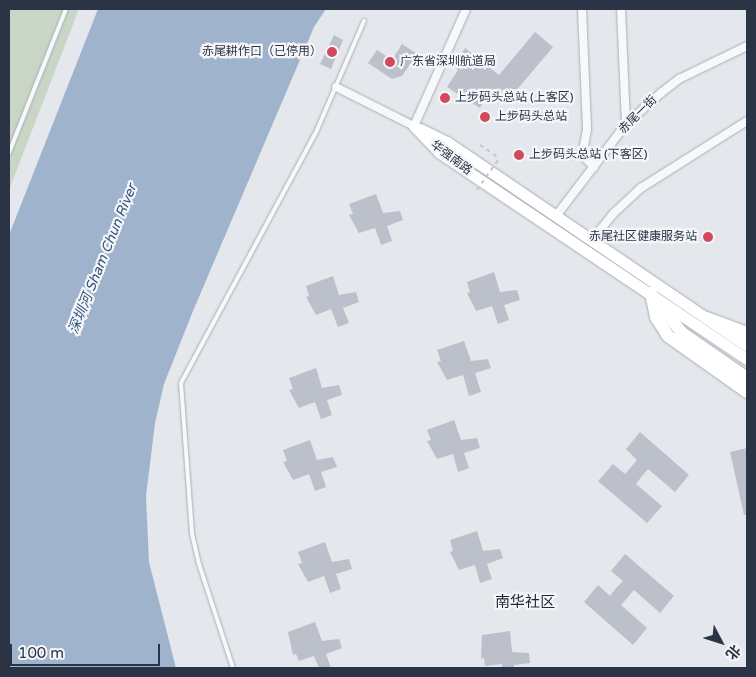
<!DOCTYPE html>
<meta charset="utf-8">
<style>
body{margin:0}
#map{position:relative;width:756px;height:677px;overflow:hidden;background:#e4e7ec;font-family:"Varela Round","Noto Sans SC",sans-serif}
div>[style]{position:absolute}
.green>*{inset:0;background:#c9d6c5}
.water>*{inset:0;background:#9fb4cc}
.building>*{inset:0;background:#bbc0ca}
.path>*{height:2px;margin-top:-1px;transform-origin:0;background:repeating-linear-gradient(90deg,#c2c5cb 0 4px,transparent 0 8px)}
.roads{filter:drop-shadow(0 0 1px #a9aeb7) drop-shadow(0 0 1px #a9aeb7)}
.service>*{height:4px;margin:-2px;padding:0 2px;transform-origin:2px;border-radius:2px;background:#f7f8fa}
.minor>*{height:8px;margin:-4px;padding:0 4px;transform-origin:4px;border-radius:4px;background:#f7f8fa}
.secondary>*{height:11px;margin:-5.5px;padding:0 5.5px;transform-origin:5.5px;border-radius:5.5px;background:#fff}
.primary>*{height:12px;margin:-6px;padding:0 6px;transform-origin:6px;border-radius:6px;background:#fff}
.path-bridge>*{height:2px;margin-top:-1px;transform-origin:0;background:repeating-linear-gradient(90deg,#c2c5cb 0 4px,transparent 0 8px)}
.dots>*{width:14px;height:14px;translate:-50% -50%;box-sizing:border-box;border:2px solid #f4f6f9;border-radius:50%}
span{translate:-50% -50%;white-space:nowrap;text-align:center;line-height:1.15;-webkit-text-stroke:4.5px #f4f6f9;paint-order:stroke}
.poi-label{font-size:12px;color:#2b3445}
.right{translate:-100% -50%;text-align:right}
.left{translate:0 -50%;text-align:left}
.street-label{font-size:12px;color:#2b3445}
.water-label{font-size:14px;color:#34527a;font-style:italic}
.quarter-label{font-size:15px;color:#1d2536}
.frame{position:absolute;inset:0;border:10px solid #2b3445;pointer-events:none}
.north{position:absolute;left:696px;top:617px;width:50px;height:50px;-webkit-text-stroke:4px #f4f6f9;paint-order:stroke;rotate:130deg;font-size:14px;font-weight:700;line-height:20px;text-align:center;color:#2b3445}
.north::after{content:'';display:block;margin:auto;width:18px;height:22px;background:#2b3445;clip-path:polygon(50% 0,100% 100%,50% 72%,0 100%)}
.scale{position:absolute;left:10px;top:644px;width:150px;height:22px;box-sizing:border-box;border:2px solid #2b3445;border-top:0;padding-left:6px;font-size:15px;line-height:18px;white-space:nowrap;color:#2b3445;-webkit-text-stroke:4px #f4f6f9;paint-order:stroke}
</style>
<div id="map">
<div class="green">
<i style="clip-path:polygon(9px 9px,79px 9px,9px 190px)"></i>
</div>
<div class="water">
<i style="clip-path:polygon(98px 9px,326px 9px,314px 27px,193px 311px,164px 384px,155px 423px,146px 496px,149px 562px,176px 668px,9px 668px,9px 235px)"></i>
</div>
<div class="building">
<i style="clip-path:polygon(535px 32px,553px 47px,510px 98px,501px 90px,496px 95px,490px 91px,480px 108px,447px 87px,458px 70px,454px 66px,465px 48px,499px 75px)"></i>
<i style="clip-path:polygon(334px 35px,343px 40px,331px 69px,320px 64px)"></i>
<i style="clip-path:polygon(402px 44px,417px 54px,402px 76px,392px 79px,368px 63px,377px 50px,392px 60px)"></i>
<i style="clip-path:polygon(376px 194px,383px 213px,400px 211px,403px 220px,387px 226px,392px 241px,381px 245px,375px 228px,359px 233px,349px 215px,353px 214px,349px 204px)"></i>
<i style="clip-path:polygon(494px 272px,500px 292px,517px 290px,520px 300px,504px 305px,509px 320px,498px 324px,492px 306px,476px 311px,467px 293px,470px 292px,467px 282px)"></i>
<i style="clip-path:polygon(333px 276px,339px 295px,356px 292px,359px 302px,343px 308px,349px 323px,338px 327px,331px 309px,316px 315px,306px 297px,309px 296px,306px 286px)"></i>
<i style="clip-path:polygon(464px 341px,471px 361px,488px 359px,491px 368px,475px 373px,481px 392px,469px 396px,463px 375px,447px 380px,437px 362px,441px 361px,437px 350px)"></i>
<i style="clip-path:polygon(316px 368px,322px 388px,339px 385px,342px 395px,327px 400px,332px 415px,321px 419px,315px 402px,299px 408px,289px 390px,293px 389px,289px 378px)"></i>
<i style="clip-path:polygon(454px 420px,461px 440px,477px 438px,480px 448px,464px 453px,469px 468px,458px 472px,453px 454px,437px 459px,427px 441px,431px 440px,427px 430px)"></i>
<i style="clip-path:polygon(640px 432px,689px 475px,675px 492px,648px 469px,642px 476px,636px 484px,662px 506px,647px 523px,598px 481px,613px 464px,625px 474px,637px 460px,626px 449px)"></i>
<i style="clip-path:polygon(310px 440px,317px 460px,333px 457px,337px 467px,321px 472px,326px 487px,315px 491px,309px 474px,293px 480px,283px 462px,287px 461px,283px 450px)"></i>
<i style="clip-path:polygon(747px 448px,747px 515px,744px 515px,730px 452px)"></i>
<i style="clip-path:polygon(477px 531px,483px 551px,500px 549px,503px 558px,487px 564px,492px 579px,480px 583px,475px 565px,459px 570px,450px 552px,453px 551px,450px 540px)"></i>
<i style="clip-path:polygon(325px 542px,332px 562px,349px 559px,352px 569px,336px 574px,341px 589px,330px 593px,324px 576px,308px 582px,298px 564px,302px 563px,298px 552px)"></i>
<i style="clip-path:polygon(625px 554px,674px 596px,660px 613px,634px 590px,621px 605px,647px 628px,633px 645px,584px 602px,598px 585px,610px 596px,616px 588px,623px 581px,611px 571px)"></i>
<i style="clip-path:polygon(315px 622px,322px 641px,339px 639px,342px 648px,326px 654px,331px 668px,319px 668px,314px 656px,299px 661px,296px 654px,293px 655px,288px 632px)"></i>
<i style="clip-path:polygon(510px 631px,512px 652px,529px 653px,530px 663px,514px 665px,514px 668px,502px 668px,502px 664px,485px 666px,484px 658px,481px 659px,482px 635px)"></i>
</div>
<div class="path">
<i style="left:480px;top:145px;width:23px;rotate:34deg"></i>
</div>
<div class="roads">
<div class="service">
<i style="left:9px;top:153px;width:155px;rotate:-68.4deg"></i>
<i style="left:233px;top:668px;width:109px;rotate:-108.1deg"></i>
<i style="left:199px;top:564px;width:32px;rotate:-103deg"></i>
<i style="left:192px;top:533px;width:150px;rotate:-94.2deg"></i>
<i style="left:181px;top:383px;width:287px;rotate:-61.7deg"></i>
<i style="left:317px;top:130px;width:119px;rotate:-66.7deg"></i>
</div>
<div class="minor">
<i style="left:582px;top:9px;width:121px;rotate:87.6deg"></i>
<i style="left:587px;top:130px;width:25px;rotate:101deg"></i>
<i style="left:582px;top:155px;width:17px;rotate:45deg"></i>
<i style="left:621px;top:9px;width:115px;rotate:87.5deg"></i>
<i style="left:336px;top:87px;width:87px;rotate:26.6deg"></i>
<i style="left:414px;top:126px;width:128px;rotate:-66deg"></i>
<i style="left:556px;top:216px;width:116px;rotate:-52.7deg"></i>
<i style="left:626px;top:124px;width:47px;rotate:-41.5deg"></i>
<i style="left:661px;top:93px;width:23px;rotate:-38deg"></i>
<i style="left:679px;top:79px;width:76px;rotate:-25.9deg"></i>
<i style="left:592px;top:240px;width:35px;rotate:-51deg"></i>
<i style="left:614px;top:213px;width:37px;rotate:-43deg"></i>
<i style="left:641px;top:188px;width:125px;rotate:-32.3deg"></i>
</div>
<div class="secondary">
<i style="left:414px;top:126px;width:37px;rotate:46deg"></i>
<i style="left:440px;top:153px;width:370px;rotate:33.9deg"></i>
<i style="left:420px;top:129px;width:30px;rotate:26deg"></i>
<i style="left:447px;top:142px;width:363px;rotate:34.2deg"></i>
</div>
<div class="primary">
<i style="left:651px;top:293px;width:25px;rotate:78deg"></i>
<i style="left:656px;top:317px;width:22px;rotate:58deg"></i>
<i style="left:668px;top:336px;width:97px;rotate:35.3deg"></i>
<i style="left:653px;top:297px;width:46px;rotate:51.1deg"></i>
<i style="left:682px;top:333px;width:79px;rotate:34.7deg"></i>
<i style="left:707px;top:318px;width:43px;rotate:20.6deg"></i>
</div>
</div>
<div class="path-bridge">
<i style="left:477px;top:190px;width:39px;rotate:-55deg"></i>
</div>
<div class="dots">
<i style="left:332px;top:52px;background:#d1495b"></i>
<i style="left:390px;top:62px;background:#d1495b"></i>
<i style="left:445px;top:98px;background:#d1495b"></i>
<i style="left:485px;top:117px;background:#d1495b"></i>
<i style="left:519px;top:155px;background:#d1495b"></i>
<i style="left:708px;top:237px;background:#d1495b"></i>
</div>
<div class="poi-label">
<span class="right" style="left:322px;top:52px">赤尾耕作口（已停用）</span>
<span class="left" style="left:400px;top:62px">广东省深圳航道局</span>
<span class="left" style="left:455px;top:98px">上步码头总站 (上客区)</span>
<span class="left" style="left:495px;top:117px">上步码头总站</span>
<span class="left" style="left:529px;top:155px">上步码头总站 (下客区)</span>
<span class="right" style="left:697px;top:237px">赤尾社区健康服务站</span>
</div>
<div class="street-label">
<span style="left:638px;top:115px;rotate:-45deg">赤尾一街</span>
<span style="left:451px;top:158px;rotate:37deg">华强南路</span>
</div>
<div class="water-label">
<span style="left:103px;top:259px;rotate:-68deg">深圳河 Sham Chun River</span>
</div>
<div class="quarter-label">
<span style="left:525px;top:603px">南华社区</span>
</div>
<div class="frame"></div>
<div class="north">北</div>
<div class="scale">100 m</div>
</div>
